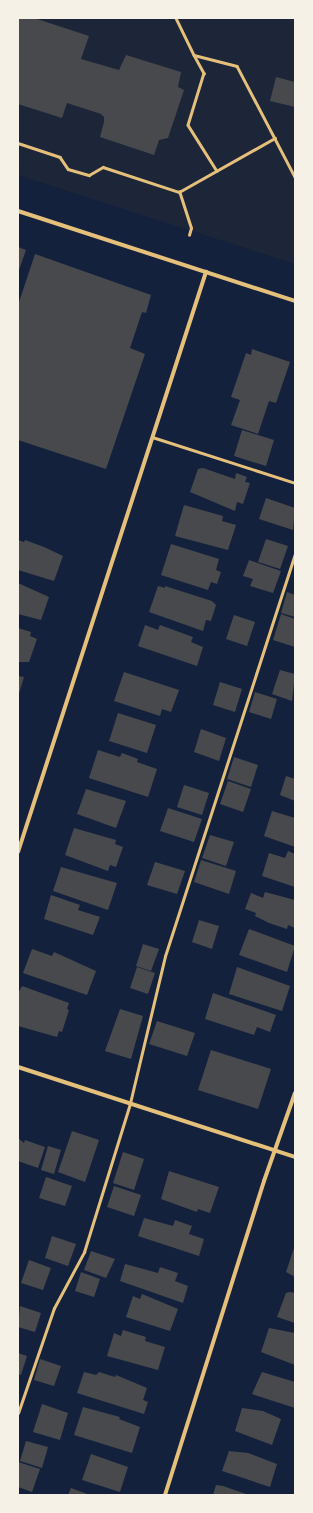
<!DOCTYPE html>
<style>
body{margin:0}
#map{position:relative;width:313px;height:1513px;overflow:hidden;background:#14213d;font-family:"PT Sans Narrow",sans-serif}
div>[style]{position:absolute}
.green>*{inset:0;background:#1d2539}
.building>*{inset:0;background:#48494c}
.path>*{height:2.5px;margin:-1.25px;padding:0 1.25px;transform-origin:1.25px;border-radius:1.25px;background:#e5c07b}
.service>*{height:3px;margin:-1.5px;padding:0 1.5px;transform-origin:1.5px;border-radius:1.5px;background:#e5c07b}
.minor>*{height:4px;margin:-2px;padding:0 2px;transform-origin:2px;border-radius:2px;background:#e5c07b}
span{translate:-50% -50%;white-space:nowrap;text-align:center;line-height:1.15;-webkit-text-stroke:3px #f6f1e7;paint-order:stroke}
.frame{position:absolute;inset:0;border:19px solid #f6f1e7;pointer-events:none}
</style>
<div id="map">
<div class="green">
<i style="clip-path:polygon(18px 18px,295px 18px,295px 264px,18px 175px)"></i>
</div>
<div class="building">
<i style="clip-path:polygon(18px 18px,34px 18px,89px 36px,81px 59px,119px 70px,126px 55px,181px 72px,178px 87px,184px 90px,168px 138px,159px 140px,154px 155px,100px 137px,104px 122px,104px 117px,101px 114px,67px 103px,62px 118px,18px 104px)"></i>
<i style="clip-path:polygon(276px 77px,295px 82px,295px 107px,270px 101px)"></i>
<i style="clip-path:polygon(18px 247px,26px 250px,18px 273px)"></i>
<i style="clip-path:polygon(35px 254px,151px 295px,146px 313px,142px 312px,130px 348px,145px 354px,106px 469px,18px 440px,18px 305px)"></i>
<i style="clip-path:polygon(252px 349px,290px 362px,276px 403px,269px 401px,258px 434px,231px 425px,240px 400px,231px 397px,246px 353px,251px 355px)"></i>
<i style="clip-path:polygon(242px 430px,274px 440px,266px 466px,234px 456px)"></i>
<i style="clip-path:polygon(203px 468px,235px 479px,236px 473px,247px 477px,245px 482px,250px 483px,243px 504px,237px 502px,235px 511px,190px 492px,198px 469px)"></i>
<i style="clip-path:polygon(266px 498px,295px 508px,293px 530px,259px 519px)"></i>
<i style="clip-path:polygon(184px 505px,223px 516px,222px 521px,236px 525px,228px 550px,175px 536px)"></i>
<i style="clip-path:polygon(266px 539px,288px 546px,280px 569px,258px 562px)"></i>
<i style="clip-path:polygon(18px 540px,24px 542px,25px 540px,44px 547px,63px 556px,54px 581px,18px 570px)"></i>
<i style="clip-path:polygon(171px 544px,219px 559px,216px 570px,221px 572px,217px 584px,211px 582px,208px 590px,161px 575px)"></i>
<i style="clip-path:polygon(249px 560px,281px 571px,273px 593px,250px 586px,253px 579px,243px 576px)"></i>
<i style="clip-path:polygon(18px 583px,49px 597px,41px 620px,18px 614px)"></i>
<i style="clip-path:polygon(158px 586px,165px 588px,165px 586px,212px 601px,216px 605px,211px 621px,206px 620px,203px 631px,149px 612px)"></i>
<i style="clip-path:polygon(287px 592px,295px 595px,295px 617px,281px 613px)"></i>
<i style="clip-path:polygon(281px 614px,295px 619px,295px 647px,273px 640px)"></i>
<i style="clip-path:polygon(234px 615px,255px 622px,247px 646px,226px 639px)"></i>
<i style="clip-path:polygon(145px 625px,158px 630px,160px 625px,193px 637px,191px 642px,203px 647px,197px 666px,138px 646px)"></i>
<i style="clip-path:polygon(18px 628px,31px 632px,30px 636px,37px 639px,29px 662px,18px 662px)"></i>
<i style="clip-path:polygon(280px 670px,295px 674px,292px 701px,272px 694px)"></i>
<i style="clip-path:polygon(124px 672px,179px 690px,171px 712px,162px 709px,160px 716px,114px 701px)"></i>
<i style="clip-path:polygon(18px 676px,24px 677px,18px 697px)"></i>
<i style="clip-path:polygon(220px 682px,242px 689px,235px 712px,213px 705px)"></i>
<i style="clip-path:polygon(255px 692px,277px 699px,271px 719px,249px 712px)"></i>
<i style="clip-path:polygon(118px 713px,156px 725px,147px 753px,109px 741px)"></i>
<i style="clip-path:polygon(201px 729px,226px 738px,219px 761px,194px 752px)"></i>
<i style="clip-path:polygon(98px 750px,120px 757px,122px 753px,138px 759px,137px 762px,157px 769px,148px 797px,89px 778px)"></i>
<i style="clip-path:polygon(234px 757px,258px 765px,251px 787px,227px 779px)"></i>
<i style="clip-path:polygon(286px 776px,295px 779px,295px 801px,280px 795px)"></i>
<i style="clip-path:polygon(228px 781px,251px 789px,243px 812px,220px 804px)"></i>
<i style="clip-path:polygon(184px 785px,209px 793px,202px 815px,177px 807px)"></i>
<i style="clip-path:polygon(86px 789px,126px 801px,116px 828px,77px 814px)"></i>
<i style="clip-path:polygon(168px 808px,202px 819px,194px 842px,160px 831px)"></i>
<i style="clip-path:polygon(272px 811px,295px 818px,295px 847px,264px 836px)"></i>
<i style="clip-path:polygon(74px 828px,116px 840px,115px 844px,123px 847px,116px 867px,110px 865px,108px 871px,65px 855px)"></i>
<i style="clip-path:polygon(210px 835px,234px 842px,226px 866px,202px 858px)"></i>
<i style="clip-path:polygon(288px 851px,295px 854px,295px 887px,262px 876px,269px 853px,285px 858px)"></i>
<i style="clip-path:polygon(201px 860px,236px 871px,229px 894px,194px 882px)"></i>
<i style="clip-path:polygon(155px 862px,185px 871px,177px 894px,147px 885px)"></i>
<i style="clip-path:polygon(61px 867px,117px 883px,108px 910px,53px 891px)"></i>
<i style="clip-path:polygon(265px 892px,295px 900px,295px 928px,288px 925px,287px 929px,269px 923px,255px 916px,256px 913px,245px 909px,251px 893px,263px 898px)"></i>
<i style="clip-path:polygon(51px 895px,80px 905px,78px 910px,100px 917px,93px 935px,44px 919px)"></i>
<i style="clip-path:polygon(199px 920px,219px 926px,212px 949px,192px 942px)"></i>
<i style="clip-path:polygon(249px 929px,295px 946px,287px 972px,239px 955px)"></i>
<i style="clip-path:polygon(143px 944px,159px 949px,151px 971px,136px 966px)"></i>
<i style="clip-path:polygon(32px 949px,52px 956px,54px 952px,96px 971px,87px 995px,23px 973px)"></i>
<i style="clip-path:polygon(137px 967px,155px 973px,148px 994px,130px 988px)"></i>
<i style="clip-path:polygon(237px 967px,290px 986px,282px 1011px,229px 994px)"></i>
<i style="clip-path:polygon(22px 986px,69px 1003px,67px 1009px,69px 1010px,62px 1032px,59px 1031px,57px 1037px,18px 1026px,18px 993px)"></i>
<i style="clip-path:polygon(213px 993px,276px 1015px,270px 1032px,257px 1027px,254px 1035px,205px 1019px)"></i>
<i style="clip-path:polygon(120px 1009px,143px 1016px,131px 1059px,105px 1051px)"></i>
<i style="clip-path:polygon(157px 1021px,195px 1033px,187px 1056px,149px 1044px)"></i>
<i style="clip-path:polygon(211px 1050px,271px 1069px,258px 1109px,198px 1090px)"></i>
<i style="clip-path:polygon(72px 1131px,99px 1140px,85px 1182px,58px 1172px)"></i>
<i style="clip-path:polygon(18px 1138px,24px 1143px,25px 1140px,45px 1147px,38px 1168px,18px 1161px)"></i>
<i style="clip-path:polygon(48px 1146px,61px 1150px,54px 1174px,41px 1170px)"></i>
<i style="clip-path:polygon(123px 1152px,144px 1159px,134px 1190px,113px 1183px)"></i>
<i style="clip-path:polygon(169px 1171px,219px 1187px,210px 1213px,198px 1209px,197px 1212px,161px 1199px)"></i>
<i style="clip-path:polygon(46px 1177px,72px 1186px,65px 1206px,39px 1198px)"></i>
<i style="clip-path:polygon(114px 1186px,141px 1195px,134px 1216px,107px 1207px)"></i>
<i style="clip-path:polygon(144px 1218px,173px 1226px,175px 1220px,192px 1226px,189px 1234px,204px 1239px,199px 1256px,138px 1236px)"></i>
<i style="clip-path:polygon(52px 1236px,76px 1244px,68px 1266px,45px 1258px)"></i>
<i style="clip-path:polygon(295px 1245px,295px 1277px,286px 1272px)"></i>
<i style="clip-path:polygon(91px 1251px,115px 1259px,106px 1278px,84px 1270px)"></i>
<i style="clip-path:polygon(29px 1260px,51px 1268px,43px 1290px,21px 1283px)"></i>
<i style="clip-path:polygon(125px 1264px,158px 1273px,160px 1267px,178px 1273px,175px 1281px,188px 1286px,183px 1303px,120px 1281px)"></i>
<i style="clip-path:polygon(81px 1272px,100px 1279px,94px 1297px,75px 1291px)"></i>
<i style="clip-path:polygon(290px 1292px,295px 1293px,295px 1323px,277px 1317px,286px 1293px)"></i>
<i style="clip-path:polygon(142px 1294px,178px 1309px,170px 1331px,126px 1317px,133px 1296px,140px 1299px)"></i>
<i style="clip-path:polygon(20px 1306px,41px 1313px,35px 1332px,18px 1327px)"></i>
<i style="clip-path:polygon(269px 1328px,295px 1333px,295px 1365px,261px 1352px)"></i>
<i style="clip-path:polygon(123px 1330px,146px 1337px,145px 1341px,165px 1347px,158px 1370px,107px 1356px,114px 1333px,121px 1336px)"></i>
<i style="clip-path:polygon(18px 1353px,27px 1356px,21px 1375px,18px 1374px)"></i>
<i style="clip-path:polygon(40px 1359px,61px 1366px,54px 1386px,34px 1380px)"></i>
<i style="clip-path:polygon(84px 1372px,96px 1375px,99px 1372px,115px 1377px,116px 1375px,147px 1388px,143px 1400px,148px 1402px,144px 1414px,77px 1393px)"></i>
<i style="clip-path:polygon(262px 1372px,295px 1382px,295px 1408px,252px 1394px)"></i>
<i style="clip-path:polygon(42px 1404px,68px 1413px,60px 1440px,33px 1432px)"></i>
<i style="clip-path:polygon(83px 1407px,120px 1417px,119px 1419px,140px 1427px,132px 1453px,74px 1435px)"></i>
<i style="clip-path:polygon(242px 1408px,263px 1411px,281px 1419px,272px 1445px,235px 1431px)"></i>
<i style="clip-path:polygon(26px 1441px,48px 1447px,42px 1468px,20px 1461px)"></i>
<i style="clip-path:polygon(229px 1451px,248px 1453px,277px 1464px,270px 1487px,222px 1471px)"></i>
<i style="clip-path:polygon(91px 1454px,128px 1467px,120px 1492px,82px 1480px)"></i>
<i style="clip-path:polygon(18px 1462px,40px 1469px,32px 1492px,18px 1487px)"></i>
<i style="clip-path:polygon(216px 1485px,223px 1486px,249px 1495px,213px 1495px)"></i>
<i style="clip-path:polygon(71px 1488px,90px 1495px,68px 1495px)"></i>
</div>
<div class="path">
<i style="left:176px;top:18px;width:41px;rotate:64.1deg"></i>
<i style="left:194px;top:55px;width:44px;rotate:14.3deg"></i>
<i style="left:237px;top:66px;width:125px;rotate:62.4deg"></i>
<i style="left:194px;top:55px;width:21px;rotate:61deg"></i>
<i style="left:204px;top:73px;width:54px;rotate:107.1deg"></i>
<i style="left:188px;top:125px;width:54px;rotate:57.8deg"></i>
<i style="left:18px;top:143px;width:44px;rotate:18.4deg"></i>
<i style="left:60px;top:157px;width:14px;rotate:56deg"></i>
<i style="left:68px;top:169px;width:22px;rotate:16deg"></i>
<i style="left:89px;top:175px;width:16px;rotate:-30deg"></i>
<i style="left:103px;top:167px;width:80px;rotate:18.2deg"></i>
<i style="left:189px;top:235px;width:7px;rotate:-74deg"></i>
<i style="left:191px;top:228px;width:38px;rotate:-108deg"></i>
<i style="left:179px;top:192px;width:110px;rotate:-29.4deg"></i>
</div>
<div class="service">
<i style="left:152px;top:437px;width:150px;rotate:17.8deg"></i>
<i style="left:18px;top:1413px;width:111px;rotate:-71.1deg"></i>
<i style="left:54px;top:1308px;width:64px;rotate:-61.8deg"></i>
<i style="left:84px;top:1252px;width:156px;rotate:-72.8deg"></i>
<i style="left:130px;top:1103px;width:151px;rotate:-76.6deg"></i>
<i style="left:165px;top:956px;width:422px;rotate:-72.1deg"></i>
</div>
<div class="minor">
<i style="left:18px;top:211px;width:291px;rotate:18deg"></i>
<i style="left:18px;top:852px;width:610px;rotate:-72.04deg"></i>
<i style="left:18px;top:1067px;width:291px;rotate:18deg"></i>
<i style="left:165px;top:1495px;width:329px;rotate:-72.5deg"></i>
<i style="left:264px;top:1181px;width:93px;rotate:-70.6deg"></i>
</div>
<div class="frame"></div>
</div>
